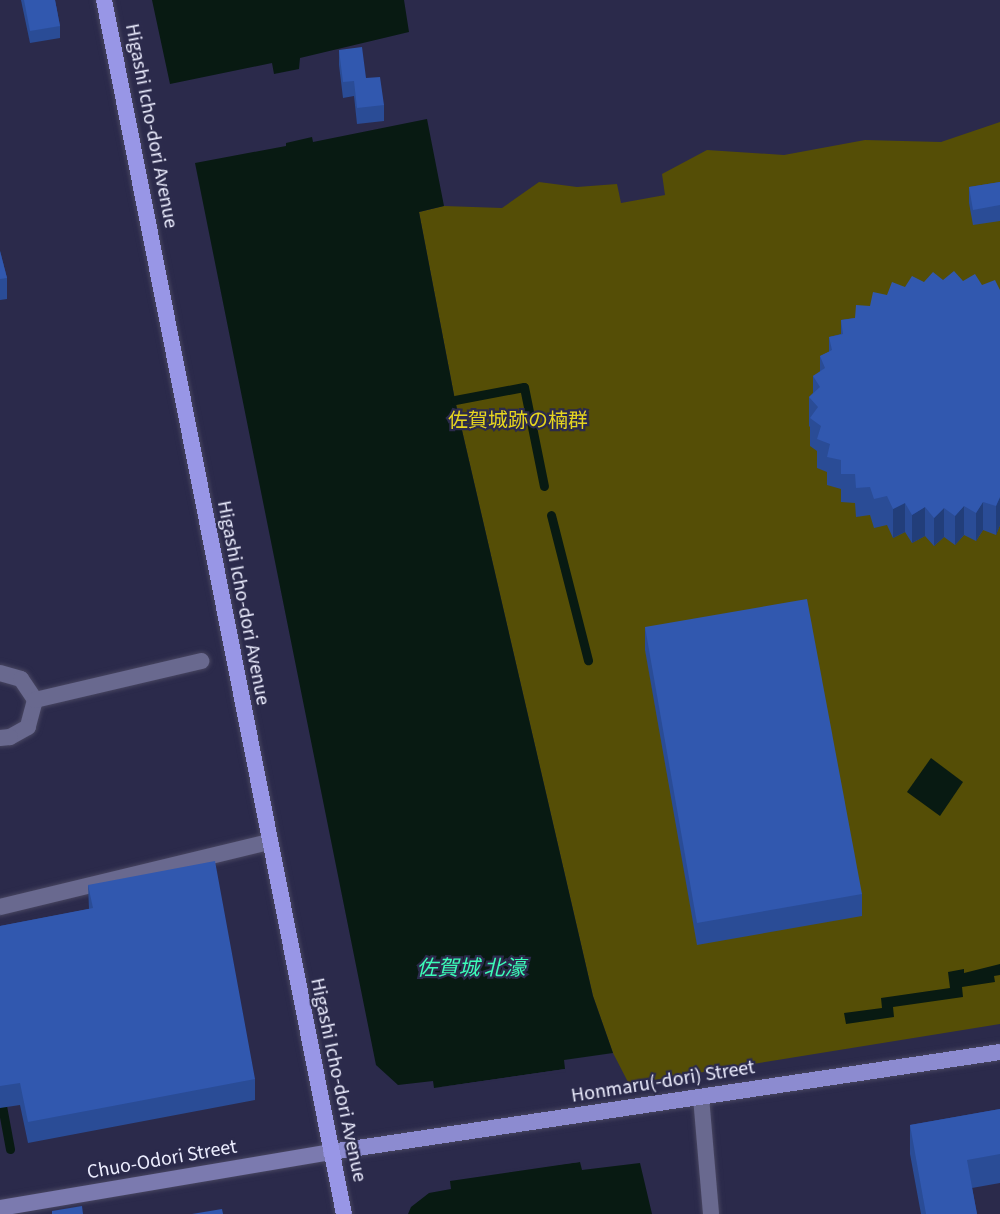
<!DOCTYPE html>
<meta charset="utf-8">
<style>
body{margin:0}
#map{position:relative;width:1000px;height:1214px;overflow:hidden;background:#2b2a4b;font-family:"Source Sans 3","Noto Sans JP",sans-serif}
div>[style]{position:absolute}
.green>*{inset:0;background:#554e06}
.water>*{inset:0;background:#081a12}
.pier>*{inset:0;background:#2b2a4b}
.stream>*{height:9px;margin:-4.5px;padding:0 4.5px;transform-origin:4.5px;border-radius:4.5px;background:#081a12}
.roads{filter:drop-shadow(0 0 2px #484661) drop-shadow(0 0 2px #484661)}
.pedestrian>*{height:16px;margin:-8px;padding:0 8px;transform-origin:8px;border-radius:8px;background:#69698f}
.minor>*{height:16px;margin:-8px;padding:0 8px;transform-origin:8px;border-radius:8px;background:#69698f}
.secondary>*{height:16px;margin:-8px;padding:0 8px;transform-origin:8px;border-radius:8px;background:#7b7aaf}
.primary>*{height:16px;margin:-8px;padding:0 8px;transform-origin:8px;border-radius:8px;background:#8c8bd0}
.trunk>*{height:16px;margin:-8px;padding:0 8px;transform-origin:8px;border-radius:8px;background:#9896e6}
.wall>*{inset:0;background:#2a4c96}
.shaded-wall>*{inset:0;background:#223e7a}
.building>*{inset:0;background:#3158af}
span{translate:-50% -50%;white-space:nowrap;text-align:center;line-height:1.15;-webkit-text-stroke:4.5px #2b2a4b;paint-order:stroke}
.street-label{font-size:20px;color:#ecedfe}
.park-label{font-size:20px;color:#e6d51f}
.water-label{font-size:21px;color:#3cfcb8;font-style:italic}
</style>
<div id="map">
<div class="green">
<i style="clip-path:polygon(1000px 122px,1000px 1024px,629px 1084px,613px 1053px,593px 996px,455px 400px,419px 212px,444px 206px,502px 208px,539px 182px,577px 187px,617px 184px,621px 203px,665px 195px,662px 174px,707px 150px,784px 155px,865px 140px,941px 142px)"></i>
</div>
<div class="water">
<i style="clip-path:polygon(152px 0,404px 0,409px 32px,300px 58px,299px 69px,274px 74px,272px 63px,170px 84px)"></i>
<i style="clip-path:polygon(427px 119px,444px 206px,419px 212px,455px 400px,593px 996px,613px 1053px,564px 1060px,565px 1069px,434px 1088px,433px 1081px,398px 1085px,376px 1065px,195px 163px,286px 146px,286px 143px,312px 137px,313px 142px)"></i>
<i style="clip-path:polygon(931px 758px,963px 782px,940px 816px,907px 792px)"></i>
<i style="clip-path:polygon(1000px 964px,1000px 975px,994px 976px,995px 982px,962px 987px,963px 997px,893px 1007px,894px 1017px,846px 1024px,844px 1013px,882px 1008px,881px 998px,950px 988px,948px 972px,964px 969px,964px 973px)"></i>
<i style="clip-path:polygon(580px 1162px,582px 1170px,640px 1163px,652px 1214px,408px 1214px,411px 1207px,429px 1193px,451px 1189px,450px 1181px)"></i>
</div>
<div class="pier">
<i style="clip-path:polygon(565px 1069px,566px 1072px,434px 1088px)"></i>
<i style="clip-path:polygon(580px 1159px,580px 1162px,449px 1178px,450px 1178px)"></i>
</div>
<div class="stream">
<i style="left:455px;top:400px;width:70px;rotate:-10.7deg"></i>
<i style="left:524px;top:387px;width:101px;rotate:78.6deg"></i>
<i style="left:551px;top:515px;width:150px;rotate:75.7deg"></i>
<i style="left:0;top:1095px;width:55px;rotate:79.5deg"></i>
</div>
<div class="roads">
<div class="pedestrian">
<i style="left:0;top:673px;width:22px;rotate:16deg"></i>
<i style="left:21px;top:679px;width:25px;rotate:56deg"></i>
<i style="left:35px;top:700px;width:28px;rotate:105deg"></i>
<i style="left:28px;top:727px;width:21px;rotate:151deg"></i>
<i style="left:10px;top:737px;width:10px;rotate:174deg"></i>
<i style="left:35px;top:700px;width:171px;rotate:-13.2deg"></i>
</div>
<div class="minor">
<i style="left:0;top:907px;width:276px;rotate:-13.6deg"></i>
<i style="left:701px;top:1097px;width:117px;rotate:85.1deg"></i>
</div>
<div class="secondary">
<i style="left:0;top:1208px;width:336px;rotate:-9.6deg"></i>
</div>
<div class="primary">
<i style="left:331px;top:1152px;width:676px;rotate:-8.5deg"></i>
</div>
<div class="trunk">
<i style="left:104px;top:0;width:1237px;rotate:78.82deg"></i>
</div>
</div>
<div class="wall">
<i style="clip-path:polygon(21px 0,55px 0,60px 26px,60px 38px,30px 43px)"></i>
<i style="clip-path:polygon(339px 50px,366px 78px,384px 105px,384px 121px,357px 124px,354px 96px,343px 98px,339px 65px)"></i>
<i style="clip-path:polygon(1000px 182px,1000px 221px,973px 225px,969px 203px,969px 187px)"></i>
<i style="clip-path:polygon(0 251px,7px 278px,7px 299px,0 300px)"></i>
<i style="clip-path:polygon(943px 280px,963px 281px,1000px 290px,1000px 525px,996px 535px,983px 530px,976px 541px,964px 535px,955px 545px,944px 537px,934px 546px,925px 536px,912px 543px,905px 532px,893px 538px,887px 525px,874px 528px,870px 515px,856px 517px,855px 503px,841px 502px,841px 489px,827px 485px,827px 472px,817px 468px,817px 451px,810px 446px,810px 427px,809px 426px,809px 397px,813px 393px,813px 376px,820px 372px,820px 356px,829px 352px,829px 337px,841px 334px,841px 320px,855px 318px,870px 306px,887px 295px,905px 287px,924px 282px)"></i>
<i style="clip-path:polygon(645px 627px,862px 894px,862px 916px,697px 945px,645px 650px)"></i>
<i style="clip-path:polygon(88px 885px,255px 1079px,255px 1100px,28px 1143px,20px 1105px,0 1108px,0 926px,89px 909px)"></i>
<i style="clip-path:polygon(1000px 1109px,1000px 1183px,972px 1188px,977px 1214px,921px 1214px,910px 1154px,910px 1125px)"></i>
</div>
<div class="shaded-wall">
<i style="clip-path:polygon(1000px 497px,1000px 525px,996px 535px,996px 506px)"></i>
<i style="clip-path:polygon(983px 502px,983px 530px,976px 541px,976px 513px)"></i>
<i style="clip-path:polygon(905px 503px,905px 532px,893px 538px,893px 509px)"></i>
<i style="clip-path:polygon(964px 506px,964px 535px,955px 545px,955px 516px)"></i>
<i style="clip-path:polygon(925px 507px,925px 536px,912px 543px,912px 515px)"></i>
<i style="clip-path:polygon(944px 508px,944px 537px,934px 546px,934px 518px)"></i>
</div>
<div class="building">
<i style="clip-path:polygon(24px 0,55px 0,60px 26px,30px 31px)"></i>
<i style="clip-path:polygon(362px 47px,366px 78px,380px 77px,384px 105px,357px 108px,354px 81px,343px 82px,339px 50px)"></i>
<i style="clip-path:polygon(1000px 182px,1000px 205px,973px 210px,969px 187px)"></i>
<i style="clip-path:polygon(0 251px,7px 278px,0 279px)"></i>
<i style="clip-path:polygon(954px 271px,963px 281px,975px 274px,982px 285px,995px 280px,1000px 290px,1000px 497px,996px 506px,983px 502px,976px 513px,964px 506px,955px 516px,944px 508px,934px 518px,925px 507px,912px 515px,905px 503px,893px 509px,887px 496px,874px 499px,870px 487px,856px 488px,855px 474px,841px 474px,841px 460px,827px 457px,830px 444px,817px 439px,821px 426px,810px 418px,818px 407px,809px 397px,820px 387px,813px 376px,825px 368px,820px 356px,832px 350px,829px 337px,843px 334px,841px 320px,855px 318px,856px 305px,870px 306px,873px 292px,887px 295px,892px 282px,905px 287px,912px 276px,924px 282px,933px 272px,943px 280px)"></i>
<i style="clip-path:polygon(807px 599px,862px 894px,697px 923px,645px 627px)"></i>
<i style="clip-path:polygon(215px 861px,255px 1079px,28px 1122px,20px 1083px,0 1086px,0 926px,93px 908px,88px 885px)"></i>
<i style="clip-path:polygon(1000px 1109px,1000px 1154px,967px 1160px,977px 1214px,926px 1214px,910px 1125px)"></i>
<i style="clip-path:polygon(82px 1206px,83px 1214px,52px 1214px,52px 1211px)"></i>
<i style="clip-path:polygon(222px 1209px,223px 1214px,192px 1214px)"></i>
</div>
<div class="street-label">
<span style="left:151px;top:126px;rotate:79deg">Higashi Icho-dori Avenue</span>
<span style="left:243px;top:603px;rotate:79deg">Higashi Icho-dori Avenue</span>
<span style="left:338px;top:1080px;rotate:78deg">Higashi Icho-dori Avenue</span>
<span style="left:663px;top:1082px;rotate:-9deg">Honmaru(-dori) Street</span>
<span style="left:162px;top:1160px;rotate:-10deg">Chuo-Odori Street</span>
</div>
<div class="park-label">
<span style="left:518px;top:421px">佐賀城跡の楠群</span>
</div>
<div class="water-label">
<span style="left:471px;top:968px">佐賀城 北濠</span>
</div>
</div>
